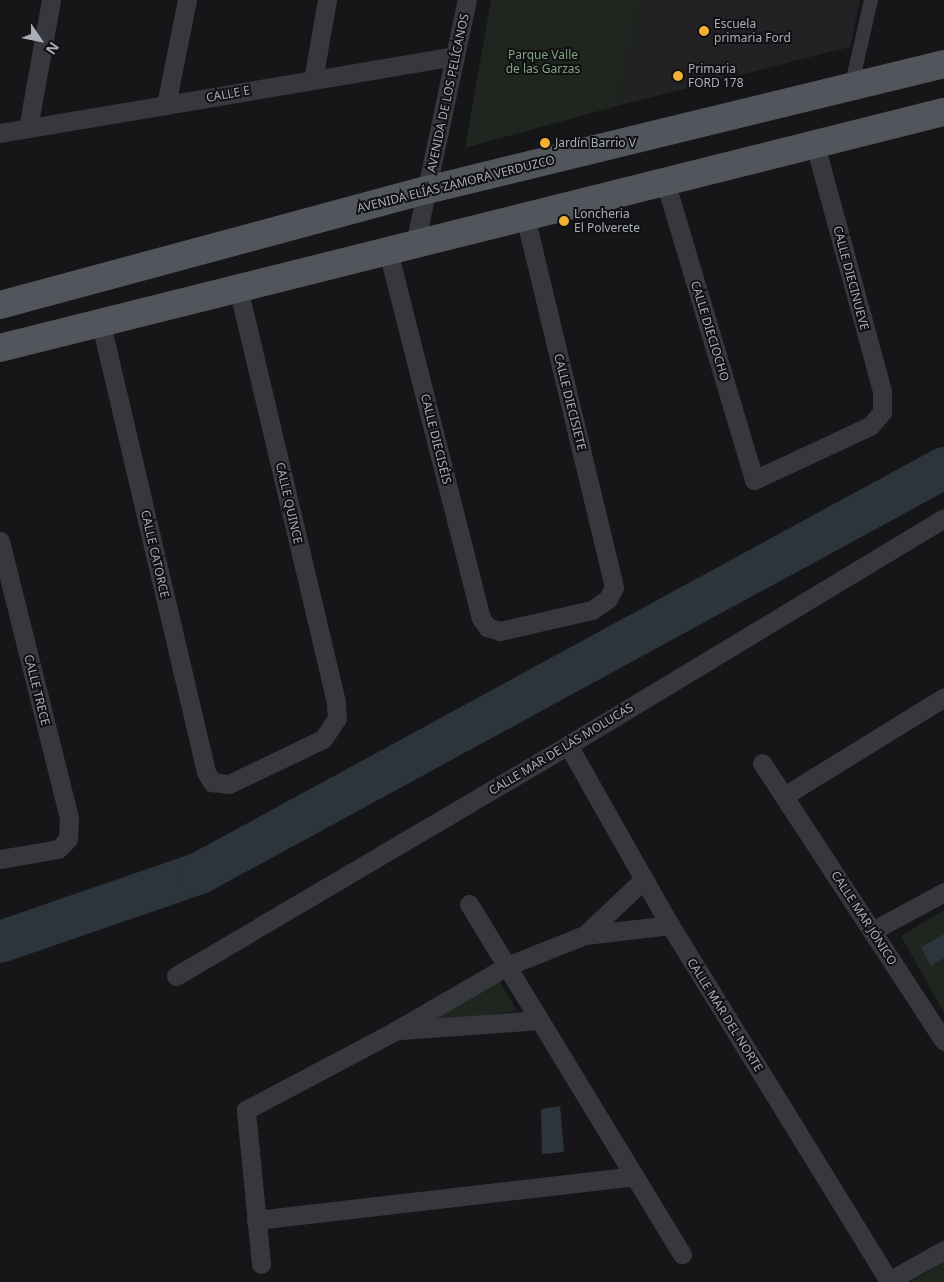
<!DOCTYPE html>
<meta charset="utf-8">
<style>
body{margin:0}
#map{position:relative;width:944px;height:1282px;overflow:hidden;background:#161618;font-family:"Noto Sans",sans-serif}
div>[style]{position:absolute}
.built>*{inset:0;background:#222225}
.green>*{inset:0;background:#1e261f}
.water>*{inset:0;background:#2c353c}
.river>*{height:42px;margin:-21px;padding:0 21px;transform-origin:21px;border-radius:21px;background:#2c353c}
.pedestrian>*{height:14px;margin:-7px;padding:0 7px;transform-origin:7px;border-radius:7px;background:#37383d}
.minor>*{height:19px;margin:-9.5px;padding:0 9.5px;transform-origin:9.5px;border-radius:9.5px;background:#37383d}
.primary>*{height:28px;margin:-14px;padding:0 14px;transform-origin:14px;border-radius:14px;background:#53555c}
.dots>*{width:14px;height:14px;translate:-50% -50%;box-sizing:border-box;border:2px solid #111113;border-radius:50%}
span{translate:-50% -50%;white-space:nowrap;text-align:center;line-height:1.15;-webkit-text-stroke:4px #111113;paint-order:stroke}
.poi-label{font-size:12px;color:#a8adb8}
.left{translate:0 -50%;text-align:left}
.park-label{font-size:12px;color:#7fa381}
.street-label{font-size:12px;color:#a8adb8}
.north{position:absolute;left:15px;top:15px;width:50px;height:50px;-webkit-text-stroke:4px #111113;paint-order:stroke;rotate:124deg;font-size:14px;font-weight:700;line-height:20px;text-align:center;color:#a8adb8}
.north::after{content:'';display:block;margin:auto;width:18px;height:22px;background:#a8adb8;clip-path:polygon(50% 0,100% 100%,50% 72%,0 100%)}
</style>
<div id="map">
<div class="built">
<i style="clip-path:polygon(641px 0,860px 0,850px 47px,617px 106px)"></i>
</div>
<div class="green">
<i style="clip-path:polygon(491px 0,641px 0,617px 106px,465px 148px)"></i>
<i style="clip-path:polygon(944px 910px,944px 1013px,901px 936px)"></i>
<i style="clip-path:polygon(498px 978px,517px 1011px,439px 1021px,437px 1014px)"></i>
<i style="clip-path:polygon(944px 1262px,944px 1282px,910px 1282px)"></i>
</div>
<div class="water">
<i style="clip-path:polygon(944px 934px,944px 958px,931px 966px,921px 947px)"></i>
<i style="clip-path:polygon(560px 1106px,564px 1152px,542px 1154px,541px 1109px)"></i>
</div>
<div class="river">
<i style="left:0;top:942px;width:209px;rotate:-19deg"></i>
<i style="left:198px;top:874px;width:849px;rotate:-28.56deg"></i>
</div>
<div class="pedestrian">
<i style="left:851px;top:88px;width:90px;rotate:-77.2deg"></i>
</div>
<div class="minor">
<i style="left:313px;top:80px;width:81px;rotate:-80.1deg"></i>
<i style="left:166px;top:105px;width:107px;rotate:-78.7deg"></i>
<i style="left:28px;top:128px;width:130px;rotate:-79.8deg"></i>
<i style="left:0;top:133px;width:461px;rotate:-9.6deg"></i>
<i style="left:665px;top:181px;width:312px;rotate:73.4deg"></i>
<i style="left:754px;top:480px;width:128px;rotate:-25deg"></i>
<i style="left:870px;top:426px;width:18px;rotate:-49deg"></i>
<i style="left:882px;top:412px;width:21px;rotate:-90deg"></i>
<i style="left:882px;top:391px;width:256px;rotate:-105.2deg"></i>
<i style="left:415px;top:244px;width:249px;rotate:-78deg"></i>
<i style="left:388px;top:251px;width:379px;rotate:75.8deg"></i>
<i style="left:481px;top:618px;width:11px;rotate:56deg"></i>
<i style="left:487px;top:627px;width:14px;rotate:17deg"></i>
<i style="left:500px;top:631px;width:94px;rotate:-12.9deg"></i>
<i style="left:592px;top:610px;width:19px;rotate:-35deg"></i>
<i style="left:608px;top:599px;width:13px;rotate:-63deg"></i>
<i style="left:614px;top:587px;width:381px;rotate:-103.5deg"></i>
<i style="left:101px;top:324px;width:460px;rotate:76.8deg"></i>
<i style="left:206px;top:772px;width:12px;rotate:59deg"></i>
<i style="left:212px;top:782px;width:17px;rotate:7deg"></i>
<i style="left:229px;top:784px;width:104px;rotate:-25.6deg"></i>
<i style="left:323px;top:739px;width:25px;rotate:-56deg"></i>
<i style="left:337px;top:718px;width:16px;rotate:-94deg"></i>
<i style="left:336px;top:702px;width:425px;rotate:-103.3deg"></i>
<i style="left:0;top:541px;width:285px;rotate:76deg"></i>
<i style="left:69px;top:818px;width:21px;rotate:93deg"></i>
<i style="left:68px;top:839px;width:14px;rotate:135deg"></i>
<i style="left:58px;top:849px;width:59px;rotate:170.2deg"></i>
<i style="left:568px;top:745px;width:207px;rotate:60.5deg"></i>
<i style="left:670px;top:925px;width:418px;rotate:58.4deg"></i>
<i style="left:762px;top:763px;width:332px;rotate:56.8deg"></i>
<i style="left:784px;top:796px;width:188px;rotate:-31.7deg"></i>
<i style="left:469px;top:904px;width:410px;rotate:58.7deg"></i>
<i style="left:872px;top:931px;width:82px;rotate:-28.4deg"></i>
<i style="left:585px;top:935px;width:81px;rotate:-43.5deg"></i>
<i style="left:176px;top:976px;width:455px;rotate:-30.5deg"></i>
<i style="left:568px;top:745px;width:439px;rotate:-31.1deg"></i>
<i style="left:401px;top:1030px;width:138px;rotate:-4.1deg"></i>
<i style="left:256px;top:1220px;width:381px;rotate:-6.6deg"></i>
<i style="left:261px;top:1264px;width:155px;rotate:-95.6deg"></i>
<i style="left:246px;top:1110px;width:169px;rotate:-27.9deg"></i>
<i style="left:395px;top:1031px;width:129px;rotate:-30.1deg"></i>
<i style="left:507px;top:966px;width:84px;rotate:-21.7deg"></i>
<i style="left:585px;top:935px;width:86px;rotate:-6.7deg"></i>
<i style="left:887px;top:1282px;width:65px;rotate:-29.3deg"></i>
</div>
<div class="primary">
<i style="left:0;top:305px;width:442px;rotate:-15.1deg"></i>
<i style="left:427px;top:190px;width:532px;rotate:-13.7deg"></i>
<i style="left:0;top:348px;width:973px;rotate:-14.04deg"></i>
</div>
<div class="dots">
<i style="left:704px;top:31px;background:#f2b134"></i>
<i style="left:678px;top:76px;background:#f2b134"></i>
<i style="left:545px;top:143px;background:#f2b134"></i>
<i style="left:564px;top:221px;background:#f2b134"></i>
</div>
<div class="poi-label">
<span class="left" style="left:714px;top:31px">Escuela<br>primaria Ford</span>
<span class="left" style="left:688px;top:76px">Primaria<br>FORD 178</span>
<span class="left" style="left:555px;top:143px">Jardín Barrio V</span>
<span class="left" style="left:574px;top:221px">Loncheria<br>El Polverete</span>
</div>
<div class="park-label">
<span style="left:543px;top:62px">Parque Valle<br>de las Garzas</span>
</div>
<div class="street-label">
<span style="left:448px;top:93px;rotate:-78deg">AVENIDA DE LOS PELÍCANOS</span>
<span style="left:228px;top:94px;rotate:-10deg">CALLE E</span>
<span style="left:456px;top:184px;rotate:-14deg">AVENIDA ELÍAS ZAMORA VERDUZCO</span>
<span style="left:851px;top:278px;rotate:75deg">CALLE DIECINUEVE</span>
<span style="left:710px;top:331px;rotate:73deg">CALLE DIECIOCHO</span>
<span style="left:570px;top:402px;rotate:76deg">CALLE DIECISIETE</span>
<span style="left:436px;top:439px;rotate:76deg">CALLE DIECISÉIS</span>
<span style="left:289px;top:503px;rotate:77deg">CALLE QUINCE</span>
<span style="left:155px;top:554px;rotate:77deg">CALLE CATORCE</span>
<span style="left:37px;top:690px;rotate:76deg">CALLE TRECE</span>
<span style="left:561px;top:749px;rotate:-31deg">CALLE MAR DE LAS MOLUCAS</span>
<span style="left:864px;top:918px;rotate:57deg">CALLE MAR JÓNICO</span>
<span style="left:725px;top:1015px;rotate:58deg">CALLE MAR DEL NORTE</span>
</div>
<div class="north">N</div>
</div>
